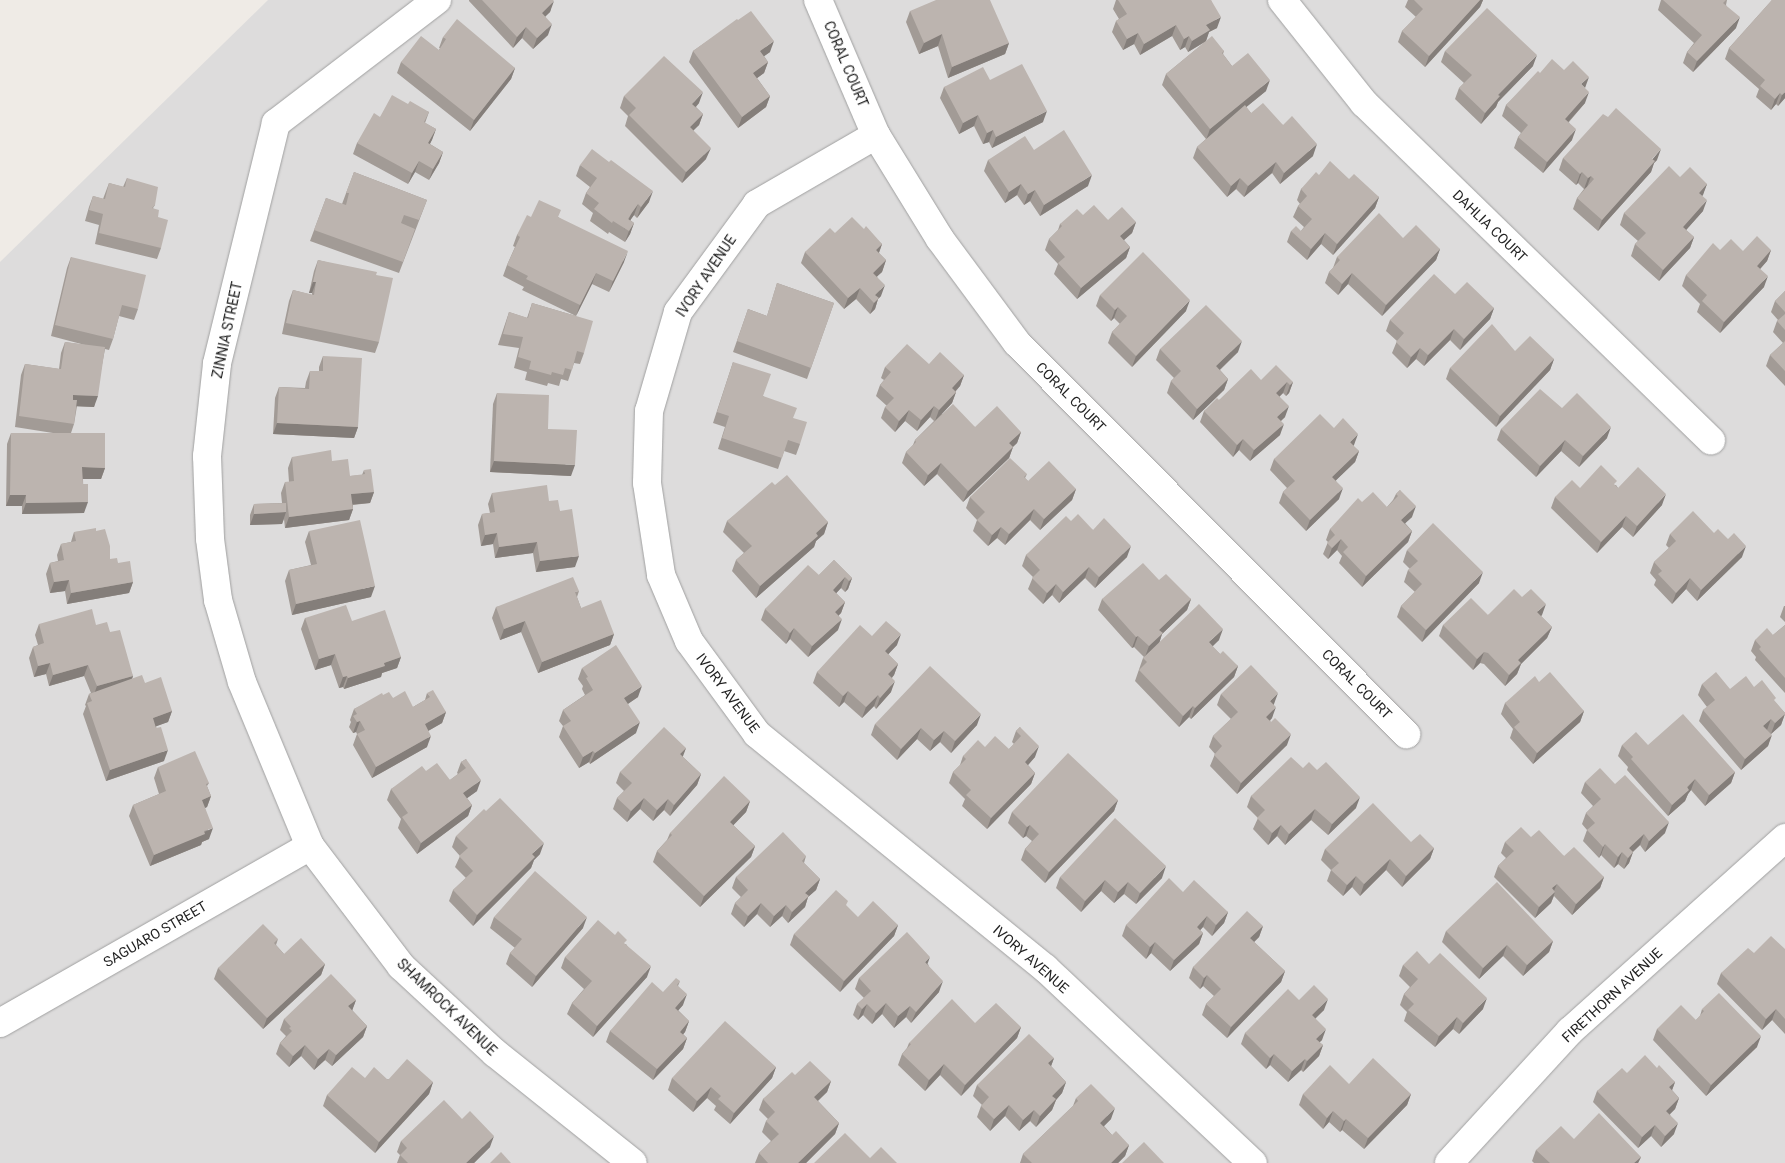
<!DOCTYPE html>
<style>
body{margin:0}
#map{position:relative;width:1785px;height:1163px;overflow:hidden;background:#efebe6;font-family:Roboto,sans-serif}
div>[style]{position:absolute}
.residential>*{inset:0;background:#dddcdc}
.roads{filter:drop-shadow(0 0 1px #a0a0a0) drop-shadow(0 0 1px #a0a0a0)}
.minor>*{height:28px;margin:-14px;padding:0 14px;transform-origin:14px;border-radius:14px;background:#fff}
.wall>*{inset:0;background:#a29b96}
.shaded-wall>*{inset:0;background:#847e7a}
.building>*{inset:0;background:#bcb4af}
span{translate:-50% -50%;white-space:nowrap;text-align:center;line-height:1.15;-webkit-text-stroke:5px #fff;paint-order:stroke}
.street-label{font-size:14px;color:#1f1f1f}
</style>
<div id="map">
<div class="residential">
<i style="clip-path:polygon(268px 0,1785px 0,1785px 1163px,0 1163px,0 262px)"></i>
</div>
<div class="roads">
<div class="minor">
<i style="left:437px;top:0;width:203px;rotate:142.6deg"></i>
<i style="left:276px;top:123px;width:248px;rotate:103.8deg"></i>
<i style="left:217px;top:364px;width:93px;rotate:96.2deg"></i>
<i style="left:207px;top:456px;width:83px;rotate:87.9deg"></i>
<i style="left:210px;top:539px;width:62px;rotate:82.5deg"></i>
<i style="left:218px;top:600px;width:85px;rotate:73.7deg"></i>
<i style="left:242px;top:682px;width:178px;rotate:67.5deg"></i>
<i style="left:310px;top:846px;width:151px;rotate:52.8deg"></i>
<i style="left:401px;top:966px;width:128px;rotate:42.8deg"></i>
<i style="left:495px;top:1053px;width:176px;rotate:38.6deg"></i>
<i style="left:818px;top:0;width:147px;rotate:66.8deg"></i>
<i style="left:876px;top:135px;width:122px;rotate:58.4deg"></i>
<i style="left:940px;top:239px;width:129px;rotate:53.5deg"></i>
<i style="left:1017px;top:343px;width:552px;rotate:45.15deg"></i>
<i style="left:1282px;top:0;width:132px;rotate:51.5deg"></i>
<i style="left:1364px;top:103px;width:484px;rotate:44.2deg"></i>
<i style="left:876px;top:135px;width:138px;rotate:149.9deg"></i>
<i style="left:757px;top:204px;width:134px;rotate:126.2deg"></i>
<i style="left:678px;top:312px;width:103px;rotate:106.3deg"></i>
<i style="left:649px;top:411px;width:72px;rotate:91.6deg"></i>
<i style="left:647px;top:483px;width:93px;rotate:81.3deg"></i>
<i style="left:661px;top:575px;width:72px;rotate:67deg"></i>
<i style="left:689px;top:641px;width:115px;rotate:53.8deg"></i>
<i style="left:757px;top:734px;width:371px;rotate:39.1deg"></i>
<i style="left:1045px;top:968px;width:285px;rotate:43.2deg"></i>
<i style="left:0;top:1023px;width:357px;rotate:-29.7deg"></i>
<i style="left:1449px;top:1163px;width:179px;rotate:-47.5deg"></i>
<i style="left:1570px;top:1031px;width:289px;rotate:-41.9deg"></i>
</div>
</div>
<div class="wall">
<i style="clip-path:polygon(469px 0,553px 0,550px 12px,545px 16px,548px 35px,533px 49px,522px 38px,513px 48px,469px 1px)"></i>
<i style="clip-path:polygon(1116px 0,1211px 0,1217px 28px,1209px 32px,1206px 41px,1224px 51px,1223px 54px,1232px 66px,1266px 91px,1246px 107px,1251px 113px,1283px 125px,1313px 156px,1280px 184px,1272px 173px,1244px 197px,1236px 189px,1227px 197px,1193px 158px,1197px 147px,1206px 139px,1162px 85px,1166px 74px,1205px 42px,1188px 52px,1185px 47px,1180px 50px,1172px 36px,1140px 55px,1134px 44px,1123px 50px,1112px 32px,1116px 21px,1119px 19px,1113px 9px)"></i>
<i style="clip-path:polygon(1408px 0,1483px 0,1480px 7px,1425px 67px,1398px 42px,1402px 31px,1416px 17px,1405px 7px)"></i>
<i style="clip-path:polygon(1661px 0,1727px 0,1726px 5px,1736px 28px,1693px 72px,1683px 63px,1687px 52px,1694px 43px,1658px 10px)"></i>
<i style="clip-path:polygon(1772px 0,1785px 98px,1778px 106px,1776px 104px,1771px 110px,1756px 97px,1759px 89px,1725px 59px,1729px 48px)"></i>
<i style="clip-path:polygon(910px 11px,1009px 43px,1005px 54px,948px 78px,938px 46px,919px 54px,906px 22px)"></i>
<i style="clip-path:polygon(738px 20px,770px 52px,764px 56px,768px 62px,764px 73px,757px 78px,770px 96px,766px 107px,738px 128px,689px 62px,693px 51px)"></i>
<i style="clip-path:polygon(443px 37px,515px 68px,511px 79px,470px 131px,397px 73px,401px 62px,439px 50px,440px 48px,439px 48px)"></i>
<i style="clip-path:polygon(1445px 51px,1533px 66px,1498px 102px,1496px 107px,1481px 124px,1455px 99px,1459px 88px,1464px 83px,1441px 62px)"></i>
<i style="clip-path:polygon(1540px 73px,1584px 88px,1585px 103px,1569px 122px,1572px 140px,1543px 173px,1514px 148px,1518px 137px,1521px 133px,1502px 116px,1506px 105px)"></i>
<i style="clip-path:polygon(990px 80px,1043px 122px,992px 148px,989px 142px,983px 144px,974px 126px,959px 134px,940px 98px,944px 87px)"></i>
<i style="clip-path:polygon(624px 96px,699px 103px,696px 107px,703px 114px,699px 125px,693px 130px,706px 159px,682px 183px,625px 126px,628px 116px,620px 108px)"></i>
<i style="clip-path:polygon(408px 104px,429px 112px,425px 123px,436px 129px,430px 144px,443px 152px,439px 163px,429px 180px,415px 172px,408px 184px,353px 154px,357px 143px,380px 117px)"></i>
<i style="clip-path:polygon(1034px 150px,1088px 186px,1040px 216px,1030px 201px,1024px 205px,1017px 195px,1005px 203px,984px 171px,988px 160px)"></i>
<i style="clip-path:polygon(1563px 158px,1657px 160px,1654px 163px,1651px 172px,1598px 231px,1573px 209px,1577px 198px,1584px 189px,1578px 183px,1576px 185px,1559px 170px)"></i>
<i style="clip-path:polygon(580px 165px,649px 202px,637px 218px,634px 215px,630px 220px,634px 223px,630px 234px,625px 242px,609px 232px,608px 234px,590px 221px,593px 213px,582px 204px,586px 193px,590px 187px,576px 176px)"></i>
<i style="clip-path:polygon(354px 172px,427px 200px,399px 273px,310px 241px,326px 198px,342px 204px)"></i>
<i style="clip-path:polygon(1319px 175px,1349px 179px,1379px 197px,1375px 208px,1333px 255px,1321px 244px,1307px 260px,1287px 242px,1291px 231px,1301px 231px,1304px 227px,1293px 217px,1298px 206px,1300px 204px,1297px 200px,1301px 189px)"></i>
<i style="clip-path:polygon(1680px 177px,1707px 184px,1702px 196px,1703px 211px,1686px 230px,1694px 237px,1690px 248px,1659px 281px,1631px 256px,1635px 244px,1638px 241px,1620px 225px,1624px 213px)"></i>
<i style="clip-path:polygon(127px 178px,155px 205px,153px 208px,158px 217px,161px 248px,157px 259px,95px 244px,99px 225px,85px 221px,89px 207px,93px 196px,103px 199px,109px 183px,123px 187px)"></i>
<i style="clip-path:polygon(1083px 215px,1108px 220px,1136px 222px,1132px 233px,1124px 240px,1130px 247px,1126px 258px,1077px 299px,1054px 274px,1058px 264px,1045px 250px,1049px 239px,1058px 230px,1060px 224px)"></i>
<i style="clip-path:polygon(531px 217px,558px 217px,624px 262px,609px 292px,592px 284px,576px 316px,584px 353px,580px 364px,574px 363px,568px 381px,561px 379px,559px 386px,548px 383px,547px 386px,525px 380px,527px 372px,514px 368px,519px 348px,498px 345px,509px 312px,527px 318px,532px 303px,576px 316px,522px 290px,524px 287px,503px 276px,507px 265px,515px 247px,513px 246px,517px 235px)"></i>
<i style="clip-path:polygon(864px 229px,882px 244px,879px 253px,886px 260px,882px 272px,877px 276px,881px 296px,878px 299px,875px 309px,870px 314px,856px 299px,844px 309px,801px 263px,805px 252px,835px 233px)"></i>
<i style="clip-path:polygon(1403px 238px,1440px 249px,1436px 260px,1382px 316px,1348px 284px,1338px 295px,1325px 283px,1329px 272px,1333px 268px,1337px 257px)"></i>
<i style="clip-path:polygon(1771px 250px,1767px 261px,1760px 269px,1764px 287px,1720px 333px,1697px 312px,1700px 304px,1682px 286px,1686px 275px,1743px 251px)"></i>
<i style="clip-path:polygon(71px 257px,138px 309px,134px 320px,119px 316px,113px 339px,109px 350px,105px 349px,94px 407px,77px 406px,74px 424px,71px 433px,105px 468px,101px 479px,83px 479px,84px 513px,22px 514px,22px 506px,6px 506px,7px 444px,11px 433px,53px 433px,15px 427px,21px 375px,25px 364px,59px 369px,61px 353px,65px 342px,85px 345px,51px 336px,67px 268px)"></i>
<i style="clip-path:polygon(318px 260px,376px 275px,379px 342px,375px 353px,282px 334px,289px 301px,293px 290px,312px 295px,312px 293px,309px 293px,314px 271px)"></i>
<i style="clip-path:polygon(777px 283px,834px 303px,807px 379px,733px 352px,748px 309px,767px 316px)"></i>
<i style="clip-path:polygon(1785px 291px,1785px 386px,1766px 366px,1770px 355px,1783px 343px,1773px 332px,1777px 321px,1778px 320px,1771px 312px,1775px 301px)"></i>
<i style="clip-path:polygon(1455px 294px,1494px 308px,1490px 319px,1460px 350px,1450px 340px,1424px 366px,1416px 359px,1407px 368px,1392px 353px,1397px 341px,1386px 331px,1390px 320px)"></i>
<i style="clip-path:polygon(1100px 295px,1186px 311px,1132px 367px,1108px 343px,1112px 332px,1120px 324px,1114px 318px,1111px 321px,1096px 306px)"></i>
<i style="clip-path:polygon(1160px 349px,1238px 352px,1220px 370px,1228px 379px,1224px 390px,1193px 420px,1167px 393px,1171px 381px,1174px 378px,1156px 360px)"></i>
<i style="clip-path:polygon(1515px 351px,1554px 359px,1550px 370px,1496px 427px,1446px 379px,1450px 368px)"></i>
<i style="clip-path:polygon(323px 356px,358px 427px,354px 438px,273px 434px,275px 398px,279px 387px,305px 388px,306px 382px,310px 371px,319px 371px,319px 367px)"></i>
<i style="clip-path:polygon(733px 362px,763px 396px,793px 418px,800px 444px,796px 455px,784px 451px,778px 469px,718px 449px,725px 427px,713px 423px)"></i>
<i style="clip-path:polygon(929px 364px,964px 375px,960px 386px,956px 391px,956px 392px,952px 403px,942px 414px,975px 427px,1021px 432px,1017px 443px,1013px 447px,1009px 458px,963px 502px,937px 474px,924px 486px,902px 463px,906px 452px,913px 445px,915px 440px,934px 421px,930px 417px,917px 431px,905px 421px,895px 432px,881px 418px,885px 407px,887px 406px,876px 396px,880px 385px,884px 380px,881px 378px,885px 367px)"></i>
<i style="clip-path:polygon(1261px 380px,1293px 382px,1289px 393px,1286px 396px,1283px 393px,1279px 397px,1285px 417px,1281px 421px,1280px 435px,1250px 461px,1239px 450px,1233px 457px,1200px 422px,1204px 411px,1219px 400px)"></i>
<i style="clip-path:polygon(497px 393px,548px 429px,571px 476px,490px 472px,493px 404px)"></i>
<i style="clip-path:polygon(1562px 408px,1607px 438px,1579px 467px,1561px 451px,1536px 477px,1497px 440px,1501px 429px)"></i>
<i style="clip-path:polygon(1334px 428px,1354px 445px,1353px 446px,1359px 451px,1355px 462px,1336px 480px,1339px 499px,1306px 531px,1279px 503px,1283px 492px,1287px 488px,1270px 470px,1274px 459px)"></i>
<i style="clip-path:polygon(292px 457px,332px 461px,350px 476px,362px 475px,364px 470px,374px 492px,370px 503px,353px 505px,353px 509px,349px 520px,285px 528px,284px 519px,282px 524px,250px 525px,250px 515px,254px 504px,282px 503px,281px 493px,285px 482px,289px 482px,288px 468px)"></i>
<i style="clip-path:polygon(1027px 474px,1025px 478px,1028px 481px,1076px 489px,1072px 500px,1040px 530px,1030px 520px,1005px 545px,997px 538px,988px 546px,973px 531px,977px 520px,966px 508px,970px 497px)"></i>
<i style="clip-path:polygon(775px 485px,828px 522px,824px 534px,816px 541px,814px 547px,756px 598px,732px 571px,736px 560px,744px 553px,723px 532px,727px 521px)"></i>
<i style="clip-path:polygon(1616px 485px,1618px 488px,1662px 505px,1633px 537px,1622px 527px,1597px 553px,1551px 508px,1555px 497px,1580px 488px)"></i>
<i style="clip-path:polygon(1400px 490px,1412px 517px,1405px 523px,1412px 531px,1408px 542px,1362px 587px,1339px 563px,1342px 556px,1337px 550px,1328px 559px,1323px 554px,1328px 542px,1326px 540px,1330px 529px,1387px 507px,1393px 500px,1396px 494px)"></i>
<i style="clip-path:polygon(492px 493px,549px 501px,560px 511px,575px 567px,536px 572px,533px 553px,495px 558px,493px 544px,481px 546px,478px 525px,482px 514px,490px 513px,488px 504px)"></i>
<i style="clip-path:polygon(1071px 521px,1093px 530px,1127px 557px,1095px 588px,1085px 578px,1059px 603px,1052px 595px,1043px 604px,1028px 589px,1033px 577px,1022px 566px,1026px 555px)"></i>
<i style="clip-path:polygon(96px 531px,110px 559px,118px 563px,133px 582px,129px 593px,67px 604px,65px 591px,50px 593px,46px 574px,50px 563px,58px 561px,57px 555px,61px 544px,71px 542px,74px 532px)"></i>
<i style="clip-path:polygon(309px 531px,371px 597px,292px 615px,285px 581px,289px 570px,311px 565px,305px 542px)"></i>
<i style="clip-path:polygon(1714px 533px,1742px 557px,1697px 601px,1686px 589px,1672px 604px,1654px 585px,1656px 580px,1650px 573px,1654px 562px,1669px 548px,1666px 545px,1670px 534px)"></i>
<i style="clip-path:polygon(1407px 550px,1479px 583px,1422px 642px,1397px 617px,1401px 606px,1415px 592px,1404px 582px,1408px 570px,1410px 569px,1403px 562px)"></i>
<i style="clip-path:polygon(834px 560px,852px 578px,848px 589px,845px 592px,841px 588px,836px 593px,845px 602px,841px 613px,839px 615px,838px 630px,808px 657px,790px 639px,786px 644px,761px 620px,765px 609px,819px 575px)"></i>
<i style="clip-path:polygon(1159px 580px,1191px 599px,1187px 610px,1162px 634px,1159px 643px,1219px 640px,1212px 646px,1220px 654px,1238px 666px,1234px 677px,1191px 719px,1189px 717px,1179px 727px,1135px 681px,1143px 658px,1144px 657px,1134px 647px,1132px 648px,1098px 610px,1102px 599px)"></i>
<i style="clip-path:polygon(579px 591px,577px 597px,581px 608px,614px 634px,610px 645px,538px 673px,521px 632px,500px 640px,492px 618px,496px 607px)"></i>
<i style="clip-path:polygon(1522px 597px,1542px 615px,1541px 616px,1552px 627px,1547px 638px,1521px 664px,1517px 674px,1505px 686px,1484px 664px,1480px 663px,1473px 670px,1439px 636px,1443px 625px,1488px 615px)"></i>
<i style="clip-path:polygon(1784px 606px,1785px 606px,1785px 622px,1780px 617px)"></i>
<i style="clip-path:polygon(305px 618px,352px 621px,401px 657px,397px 668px,382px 673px,381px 677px,344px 689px,343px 687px,339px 688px,331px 665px,315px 670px,301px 629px)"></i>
<i style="clip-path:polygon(39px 624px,96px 625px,110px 632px,133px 676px,132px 679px,145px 683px,172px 711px,168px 722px,156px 726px,164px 761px,106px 781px,83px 714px,86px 706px,85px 705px,89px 694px,91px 693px,84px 676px,49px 686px,46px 674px,34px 677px,29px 658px,33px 647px,38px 645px,35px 635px)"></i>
<i style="clip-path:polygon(1785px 625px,1785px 693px,1755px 660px,1756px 657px,1751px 651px,1755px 640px,1773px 635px)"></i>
<i style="clip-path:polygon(872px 636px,897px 645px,888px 654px,898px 664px,894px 675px,892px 678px,891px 692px,876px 709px,874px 706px,862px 718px,844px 702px,839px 707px,813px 683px,817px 672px)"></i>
<i style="clip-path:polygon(582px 668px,638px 697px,628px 704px,636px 733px,590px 764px,589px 762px,579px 768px,559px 737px,563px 726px,559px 721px,563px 710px,585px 695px,582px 689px,583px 686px,578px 679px)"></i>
<i style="clip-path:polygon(1539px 682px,1584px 711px,1580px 722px,1533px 764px,1510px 738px,1513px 729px,1501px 714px,1505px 703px)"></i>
<i style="clip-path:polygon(1702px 684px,1730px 689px,1754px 687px,1775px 702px,1785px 713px,1781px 725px,1771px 734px,1768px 746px,1741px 770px,1699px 721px,1703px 710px,1707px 707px,1698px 695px)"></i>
<i style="clip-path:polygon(427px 693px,446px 712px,442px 723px,428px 731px,427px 747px,372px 778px,353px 745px,357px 734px,356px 732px,353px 733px,349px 727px,351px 722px,350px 720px,354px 709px,383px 695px,393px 698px,413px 707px,425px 700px)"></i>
<i style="clip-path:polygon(1221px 694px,1274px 704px,1272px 718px,1270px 721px,1287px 745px,1237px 794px,1210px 766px,1215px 754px,1209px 747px,1213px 736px,1231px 719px,1217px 705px)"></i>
<i style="clip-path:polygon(875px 724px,977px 725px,951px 753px,940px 742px,930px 751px,917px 739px,897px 760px,871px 735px)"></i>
<i style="clip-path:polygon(1020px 727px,1035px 757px,1028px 765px,1035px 773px,1031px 784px,987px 829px,962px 806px,965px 799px,949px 783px,953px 772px,960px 765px,963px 756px,985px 747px,1009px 749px,1014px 744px,1012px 742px,1016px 731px)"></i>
<i style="clip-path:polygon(1622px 745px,1648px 745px,1735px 772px,1731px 783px,1705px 806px,1691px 790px,1688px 794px,1685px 801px,1668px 816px,1627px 770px,1628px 767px,1618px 756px)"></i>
<i style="clip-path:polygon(686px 748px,682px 756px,701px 774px,697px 785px,670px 816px,664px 810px,653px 821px,640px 809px,627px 822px,613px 809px,617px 798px,624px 791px,616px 783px,620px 772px)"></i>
<i style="clip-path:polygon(466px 759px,477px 791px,467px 798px,472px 805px,468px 816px,417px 854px,398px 828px,401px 819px,387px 800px,391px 789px,426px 771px,450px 780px,458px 774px,457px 773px,461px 762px)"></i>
<i style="clip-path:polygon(158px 767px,209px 783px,207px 786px,211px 796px,207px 807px,205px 808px,209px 839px,202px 842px,201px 845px,150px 866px,129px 816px,133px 805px,159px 794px,154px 778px)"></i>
<i style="clip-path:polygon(1303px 768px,1356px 808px,1328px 835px,1311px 820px,1285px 845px,1277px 836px,1268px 845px,1253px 829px,1258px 818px,1247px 807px,1251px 796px)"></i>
<i style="clip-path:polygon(1585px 782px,1615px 784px,1665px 833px,1645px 852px,1640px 845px,1633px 852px,1629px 863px,1624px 869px,1618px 864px,1614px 868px,1601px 855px,1599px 858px,1583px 841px,1587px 830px,1582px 824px,1586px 813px,1593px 806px,1581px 793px)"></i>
<i style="clip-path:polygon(1118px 800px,1114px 811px,1045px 883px,1021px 860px,1025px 849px,1032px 841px,1026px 836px,1023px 838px,1008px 823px,1012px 812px)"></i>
<i style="clip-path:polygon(750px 801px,746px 812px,733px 825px,755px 846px,751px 857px,700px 907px,653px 862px,657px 851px,667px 840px,670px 833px)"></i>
<i style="clip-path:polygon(456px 836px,540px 854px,534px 860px,531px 868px,473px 926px,449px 901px,453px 890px,466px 878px,455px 867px,460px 856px,452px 847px)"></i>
<i style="clip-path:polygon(1531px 837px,1564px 856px,1604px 877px,1600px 888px,1572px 915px,1554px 896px,1551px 903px,1535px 918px,1494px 877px,1498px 866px,1506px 858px,1501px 853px,1505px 842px)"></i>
<i style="clip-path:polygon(1411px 842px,1434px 848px,1430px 859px,1402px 887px,1386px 870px,1360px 896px,1352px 887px,1343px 896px,1327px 881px,1331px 870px,1321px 860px,1325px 849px)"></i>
<i style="clip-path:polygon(806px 856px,804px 863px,820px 879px,816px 890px,808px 897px,805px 907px,788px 923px,782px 916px,770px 927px,757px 914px,744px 927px,731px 914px,735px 903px,741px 897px,732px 888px,736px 877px)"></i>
<i style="clip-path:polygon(1060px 877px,1162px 878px,1136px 904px,1124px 894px,1114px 903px,1101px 891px,1081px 912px,1056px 888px)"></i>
<i style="clip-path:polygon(1183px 892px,1228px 912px,1224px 923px,1212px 936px,1203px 927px,1200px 930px,1203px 933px,1199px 944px,1170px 971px,1151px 953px,1146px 959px,1122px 936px,1126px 925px)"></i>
<i style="clip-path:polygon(494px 917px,583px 928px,532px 987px,506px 964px,510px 953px,515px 948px,490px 928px)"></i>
<i style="clip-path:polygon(858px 917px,898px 925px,894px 936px,840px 992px,790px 945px,794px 934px)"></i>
<i style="clip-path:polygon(1263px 926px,1259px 937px,1254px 942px,1285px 971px,1281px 982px,1227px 1038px,1202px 1015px,1206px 1004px,1214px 996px,1203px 986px,1200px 989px,1189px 978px,1193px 967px)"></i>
<i style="clip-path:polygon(1446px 931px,1553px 941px,1549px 952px,1523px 976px,1503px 956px,1479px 979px,1442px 942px)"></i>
<i style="clip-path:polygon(278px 939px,276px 945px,284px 954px,325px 964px,321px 975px,263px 1029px,214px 979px,218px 968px)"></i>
<i style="clip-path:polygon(626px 944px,647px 977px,593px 1037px,567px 1014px,572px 1003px,584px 989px,561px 968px,565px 957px)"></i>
<i style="clip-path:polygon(1785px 949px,1785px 1034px,1772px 1020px,1762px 1030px,1717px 984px,1721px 973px)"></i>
<i style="clip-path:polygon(928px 964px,939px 992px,911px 1023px,906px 1017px,894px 1028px,882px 1014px,872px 1024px,863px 1015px,858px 1020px,853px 1015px,857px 1004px,864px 998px,855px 989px,859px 978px)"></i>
<i style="clip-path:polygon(1429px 964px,1483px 1009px,1459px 1034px,1453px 1029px,1435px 1047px,1404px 1021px,1407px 1012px,1400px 1005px,1404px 994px,1410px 987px,1399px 976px,1403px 965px)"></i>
<i style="clip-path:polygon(680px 981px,678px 986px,683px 1005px,678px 1010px,689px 1021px,685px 1032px,683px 1034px,687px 1038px,683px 1049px,653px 1080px,606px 1042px,610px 1031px)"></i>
<i style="clip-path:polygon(356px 1000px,352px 1010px,367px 1026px,363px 1037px,332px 1066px,325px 1060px,314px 1070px,301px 1056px,289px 1067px,276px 1054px,280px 1043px,286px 1036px,280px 1030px,284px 1019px)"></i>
<i style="clip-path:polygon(1299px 1000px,1324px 1010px,1315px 1018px,1322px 1040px,1319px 1042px,1323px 1045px,1319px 1056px,1303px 1072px,1301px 1070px,1288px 1082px,1270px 1065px,1266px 1069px,1241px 1044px,1245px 1033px)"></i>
<i style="clip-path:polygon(1702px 1009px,1757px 1047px,1706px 1096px,1653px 1040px,1657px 1029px,1696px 1020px,1700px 1016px)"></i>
<i style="clip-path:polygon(975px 1023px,1021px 1027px,1017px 1038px,961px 1096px,940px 1075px,925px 1091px,898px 1065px,902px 1054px,907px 1048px,909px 1043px)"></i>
<i style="clip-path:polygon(1054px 1058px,1051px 1066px,1066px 1082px,1062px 1093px,1056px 1100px,1052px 1110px,1036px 1127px,1030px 1121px,1019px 1131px,1005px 1116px,990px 1131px,977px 1117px,981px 1106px,982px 1105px,973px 1096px,977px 1085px)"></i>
<i style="clip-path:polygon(776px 1067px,772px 1078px,730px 1124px,714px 1110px,716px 1106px,707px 1098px,693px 1112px,668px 1090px,672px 1078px)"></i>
<i style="clip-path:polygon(1657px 1068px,1675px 1082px,1672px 1090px,1679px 1098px,1675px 1109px,1670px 1114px,1674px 1134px,1661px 1147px,1651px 1136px,1638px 1148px,1593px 1102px,1597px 1091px,1627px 1073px)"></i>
<i style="clip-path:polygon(795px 1075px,831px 1081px,827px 1092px,818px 1101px,839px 1123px,835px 1134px,806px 1163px,755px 1163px,759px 1153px,771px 1141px,762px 1132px,766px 1121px,768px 1119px,759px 1110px,763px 1099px)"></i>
<i style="clip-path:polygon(365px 1078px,433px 1082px,429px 1094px,375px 1153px,323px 1106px,327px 1095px)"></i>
<i style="clip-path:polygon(1349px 1084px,1411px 1094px,1407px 1105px,1364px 1149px,1342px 1130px,1340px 1132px,1329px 1122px,1323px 1129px,1299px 1105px,1303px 1094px)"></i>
<i style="clip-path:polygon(1076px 1098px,1111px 1119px,1104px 1126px,1112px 1135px,1129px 1145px,1125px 1156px,1118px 1163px,1020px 1163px,1023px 1154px,1073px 1106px)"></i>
<i style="clip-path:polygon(1574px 1139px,1641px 1157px,1638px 1163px,1534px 1163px,1532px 1161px,1536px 1150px)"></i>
<i style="clip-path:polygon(401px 1141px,490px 1147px,474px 1163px,397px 1163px,400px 1155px,397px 1152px)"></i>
</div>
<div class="shaded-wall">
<i style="clip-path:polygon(1480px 0,1483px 0,1480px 7px,1425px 67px,1429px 56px)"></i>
<i style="clip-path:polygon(554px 1px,550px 12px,538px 24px,542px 13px)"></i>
<i style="clip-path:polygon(1221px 17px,1217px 28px,1209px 32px,1206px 41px,1188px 52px,1192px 41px,1206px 25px)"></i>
<i style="clip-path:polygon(1740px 17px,1736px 28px,1693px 72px,1697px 61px)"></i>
<i style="clip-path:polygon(552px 24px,548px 35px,533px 49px,537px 38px)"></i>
<i style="clip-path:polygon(1176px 25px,1172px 36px,1140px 55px,1144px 44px)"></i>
<i style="clip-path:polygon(526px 27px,522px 38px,513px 48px,517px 37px)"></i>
<i style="clip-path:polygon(1138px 33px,1134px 44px,1123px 50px,1127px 39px)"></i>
<i style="clip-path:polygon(942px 34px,938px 46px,919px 54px,924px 43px)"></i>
<i style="clip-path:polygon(1189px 36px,1185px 47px,1180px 50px,1184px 39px)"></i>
<i style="clip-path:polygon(774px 41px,770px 52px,756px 62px,760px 51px)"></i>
<i style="clip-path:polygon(1009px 43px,1005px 54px,948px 78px,952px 67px)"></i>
<i style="clip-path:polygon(1537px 55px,1533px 66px,1498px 102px,1496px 107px,1481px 124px,1485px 113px,1498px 95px)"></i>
<i style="clip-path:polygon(768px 62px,764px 73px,749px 84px,753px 73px)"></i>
<i style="clip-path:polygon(515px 68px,511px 79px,470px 131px,474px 120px)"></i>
<i style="clip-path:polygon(1589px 77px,1585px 88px,1581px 84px)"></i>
<i style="clip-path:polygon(1270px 80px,1266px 91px,1206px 140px,1210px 129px)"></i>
<i style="clip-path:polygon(703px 92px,699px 103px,688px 115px,692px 104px)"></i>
<i style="clip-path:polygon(1589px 92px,1585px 103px,1561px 130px,1565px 119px)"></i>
<i style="clip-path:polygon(1785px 92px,1785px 98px,1778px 106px,1782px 95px)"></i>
<i style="clip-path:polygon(1780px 93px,1776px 104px,1771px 110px,1775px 99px)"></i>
<i style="clip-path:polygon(770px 96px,766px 107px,738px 128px,742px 117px)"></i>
<i style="clip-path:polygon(1047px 111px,1043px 122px,992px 148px,996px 137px)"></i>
<i style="clip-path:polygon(703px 114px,699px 125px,686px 138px,690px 127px)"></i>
<i style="clip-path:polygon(978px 115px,974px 126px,959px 134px,963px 123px)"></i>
<i style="clip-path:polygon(436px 129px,432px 140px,424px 154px,428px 143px)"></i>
<i style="clip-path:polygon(1576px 129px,1572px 140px,1543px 173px,1547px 162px)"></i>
<i style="clip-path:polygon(993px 130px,989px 142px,983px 144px,987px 133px)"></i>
<i style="clip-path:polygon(1317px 144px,1313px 156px,1280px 184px,1284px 173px)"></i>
<i style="clip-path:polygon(711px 148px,706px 159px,682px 183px,686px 172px)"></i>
<i style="clip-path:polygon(1661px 149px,1657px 160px,1654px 163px,1651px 172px,1598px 231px,1602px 220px)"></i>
<i style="clip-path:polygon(443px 152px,439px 163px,429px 180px,433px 169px)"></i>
<i style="clip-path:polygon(419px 161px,415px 172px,408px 184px,412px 173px)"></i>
<i style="clip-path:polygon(1276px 162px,1272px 173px,1244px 197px,1248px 186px)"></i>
<i style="clip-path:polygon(1582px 172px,1578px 183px,1576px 185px,1580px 174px)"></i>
<i style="clip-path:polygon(1092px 175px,1088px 186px,1040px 216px,1044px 205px)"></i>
<i style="clip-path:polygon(1591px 176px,1587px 187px,1584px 189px,1588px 178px)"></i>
<i style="clip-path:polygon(1240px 178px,1236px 189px,1227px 197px,1231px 186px)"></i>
<i style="clip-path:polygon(1021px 184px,1017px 195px,1005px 203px,1009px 192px)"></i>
<i style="clip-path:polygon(1707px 184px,1703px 195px,1695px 204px,1699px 193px)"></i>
<i style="clip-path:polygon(1035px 190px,1030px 201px,1024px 205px,1028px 194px)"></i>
<i style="clip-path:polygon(653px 191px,649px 202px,637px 218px,641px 207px)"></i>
<i style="clip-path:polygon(1379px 197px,1375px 208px,1333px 255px,1337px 244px)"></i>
<i style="clip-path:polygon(1707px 200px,1703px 211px,1679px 238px,1683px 227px)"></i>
<i style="clip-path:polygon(638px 204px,634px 215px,627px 225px,624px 230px,631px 214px)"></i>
<i style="clip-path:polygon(1136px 222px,1132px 233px,1116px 247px,1120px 236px)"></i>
<i style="clip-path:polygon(634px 223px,630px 234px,625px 242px,629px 231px)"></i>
<i style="clip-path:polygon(1325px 233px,1321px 244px,1307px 260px,1311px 249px)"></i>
<i style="clip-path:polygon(1694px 237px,1690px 248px,1659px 281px,1663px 270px)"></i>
<i style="clip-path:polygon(882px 244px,878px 255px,876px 250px)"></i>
<i style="clip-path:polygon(1130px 247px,1126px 258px,1077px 299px,1081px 288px)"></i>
<i style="clip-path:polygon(1440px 249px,1436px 260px,1382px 316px,1386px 305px)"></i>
<i style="clip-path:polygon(1771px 250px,1767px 261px,1753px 277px,1757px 266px)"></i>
<i style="clip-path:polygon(628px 251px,624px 262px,609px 292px,613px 281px)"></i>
<i style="clip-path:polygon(886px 260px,882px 272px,869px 284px,873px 273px)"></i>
<i style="clip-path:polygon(596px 273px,592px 284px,576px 316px,580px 305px)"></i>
<i style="clip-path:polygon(1352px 273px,1348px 284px,1338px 295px,1342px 284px)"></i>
<i style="clip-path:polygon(1768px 276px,1764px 287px,1720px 333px,1724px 322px)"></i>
<i style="clip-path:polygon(313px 282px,316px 282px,312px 293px,309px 293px)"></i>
<i style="clip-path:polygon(885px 285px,881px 296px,878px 299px,875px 309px,870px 314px,874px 303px,875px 295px)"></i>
<i style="clip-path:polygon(860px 288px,856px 299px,844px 309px,848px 298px)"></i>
<i style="clip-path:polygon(1190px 300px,1186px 311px,1132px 367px,1136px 356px)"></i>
<i style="clip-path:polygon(1118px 307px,1114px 318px,1111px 321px,1115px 310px)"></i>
<i style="clip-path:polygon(1494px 308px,1490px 319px,1460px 350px,1464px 339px)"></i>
<i style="clip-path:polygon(1454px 329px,1450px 340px,1424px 366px,1428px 355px)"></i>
<i style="clip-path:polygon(1242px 341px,1238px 352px,1212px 377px,1216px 366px)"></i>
<i style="clip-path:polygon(1420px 348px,1416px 359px,1407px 368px,1411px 357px)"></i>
<i style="clip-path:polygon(1554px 359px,1550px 370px,1496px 427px,1500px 416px)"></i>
<i style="clip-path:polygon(964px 375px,960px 386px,948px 399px,952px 388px)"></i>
<i style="clip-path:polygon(1228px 379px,1224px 390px,1193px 420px,1197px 409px)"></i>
<i style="clip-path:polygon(1287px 382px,1283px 393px,1272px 404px,1276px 393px)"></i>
<i style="clip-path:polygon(1293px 382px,1289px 393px,1286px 396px,1290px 385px)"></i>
<i style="clip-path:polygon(956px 392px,952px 403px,935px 421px,939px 410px)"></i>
<i style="clip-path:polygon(73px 395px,98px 396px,94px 407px,69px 406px)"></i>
<i style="clip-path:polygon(934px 406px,930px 417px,917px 431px,921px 420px)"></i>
<i style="clip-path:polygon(1289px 406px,1285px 417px,1273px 428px,1277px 417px)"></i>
<i style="clip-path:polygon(909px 410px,905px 421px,895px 432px,899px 421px)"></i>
<i style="clip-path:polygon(277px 423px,358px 427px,354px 438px,273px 434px)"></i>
<i style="clip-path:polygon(1284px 424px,1280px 435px,1250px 461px,1254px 450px)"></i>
<i style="clip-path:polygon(1611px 427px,1607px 438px,1579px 467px,1583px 456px)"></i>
<i style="clip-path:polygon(1021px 432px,1017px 443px,1005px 454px,1009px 443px)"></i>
<i style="clip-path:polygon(1358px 434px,1354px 445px,1346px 453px,1350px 442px)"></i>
<i style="clip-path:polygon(1243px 439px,1239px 450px,1233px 457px,1237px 445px)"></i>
<i style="clip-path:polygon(1565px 440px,1561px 451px,1536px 477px,1540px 466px)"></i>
<i style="clip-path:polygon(1013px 447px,1009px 458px,963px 502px,968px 491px)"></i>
<i style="clip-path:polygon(1359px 451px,1355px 462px,1328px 488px,1332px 477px)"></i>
<i style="clip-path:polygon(494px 461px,575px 465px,571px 476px,490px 472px)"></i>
<i style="clip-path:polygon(941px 463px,937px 474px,924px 486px,928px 475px)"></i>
<i style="clip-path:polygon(82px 467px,105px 468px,101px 479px,78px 479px)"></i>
<i style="clip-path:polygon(1343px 488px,1339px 499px,1306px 531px,1310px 520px)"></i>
<i style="clip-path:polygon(1076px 489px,1072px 500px,1040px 530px,1044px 519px)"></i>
<i style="clip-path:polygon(374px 492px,370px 503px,347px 505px,351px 494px)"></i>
<i style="clip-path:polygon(1666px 494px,1662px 505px,1633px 537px,1637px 526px)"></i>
<i style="clip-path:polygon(10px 495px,26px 495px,22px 506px,6px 506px)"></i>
<i style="clip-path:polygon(88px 502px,84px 513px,22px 514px,26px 503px)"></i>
<i style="clip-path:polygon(1416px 506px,1412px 517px,1397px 531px,1401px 520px)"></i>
<i style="clip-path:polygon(353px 509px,349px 520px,285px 528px,289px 517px)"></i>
<i style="clip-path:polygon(1034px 509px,1030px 520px,1005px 545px,1009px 534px)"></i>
<i style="clip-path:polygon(286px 512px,282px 524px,250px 525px,254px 514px)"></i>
<i style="clip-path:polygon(1626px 516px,1622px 527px,1597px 553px,1601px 542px)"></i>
<i style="clip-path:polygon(828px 522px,824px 534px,816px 541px,814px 547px,756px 598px,760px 586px)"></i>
<i style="clip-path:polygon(1001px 527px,997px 538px,988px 546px,992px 535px)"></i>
<i style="clip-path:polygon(1412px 531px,1408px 542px,1362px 587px,1366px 576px)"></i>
<i style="clip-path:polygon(497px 533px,493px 544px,481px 546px,485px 535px)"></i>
<i style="clip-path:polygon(1341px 539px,1337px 550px,1328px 559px,1332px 548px)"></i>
<i style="clip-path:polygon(537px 542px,533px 553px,495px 558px,499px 547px)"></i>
<i style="clip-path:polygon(1131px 546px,1127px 557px,1095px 588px,1099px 577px)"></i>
<i style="clip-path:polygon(1746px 546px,1742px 557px,1697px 601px,1701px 590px)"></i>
<i style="clip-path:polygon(579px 556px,575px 567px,536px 572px,540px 561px)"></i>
<i style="clip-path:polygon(1089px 567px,1085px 578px,1059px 603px,1063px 592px)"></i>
<i style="clip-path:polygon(1483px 572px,1479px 583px,1422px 642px,1426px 630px)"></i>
<i style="clip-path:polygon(845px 577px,841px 588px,829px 601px,833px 590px)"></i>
<i style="clip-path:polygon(852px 578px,848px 589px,845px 592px,849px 581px)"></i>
<i style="clip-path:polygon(1690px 578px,1686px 589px,1672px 604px,1676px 593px)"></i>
<i style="clip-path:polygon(69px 580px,65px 591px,50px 593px,54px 582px)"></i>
<i style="clip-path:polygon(133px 582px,129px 593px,67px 604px,71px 593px)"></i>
<i style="clip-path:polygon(1056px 584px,1052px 595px,1043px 604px,1047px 593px)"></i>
<i style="clip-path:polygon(375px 586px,371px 597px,292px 615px,296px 604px)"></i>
<i style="clip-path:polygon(1191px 599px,1187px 610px,1162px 634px,1159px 644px,1145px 657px,1149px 646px,1159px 630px)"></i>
<i style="clip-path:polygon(845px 602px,841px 613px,831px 623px,835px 612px)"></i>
<i style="clip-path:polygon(1546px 604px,1542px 615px,1533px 623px,1537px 612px)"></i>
<i style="clip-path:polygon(842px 619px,838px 630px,808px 657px,812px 646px)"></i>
<i style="clip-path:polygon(525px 621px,521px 632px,500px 640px,504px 629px)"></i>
<i style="clip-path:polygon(1552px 627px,1547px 638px,1521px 664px,1517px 674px,1505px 686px,1509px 675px,1518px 660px)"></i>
<i style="clip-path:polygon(794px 628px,790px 639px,786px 644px,790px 633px)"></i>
<i style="clip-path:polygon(1223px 629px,1219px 640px,1205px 654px,1209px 642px)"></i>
<i style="clip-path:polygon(614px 634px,610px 645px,538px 673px,542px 662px)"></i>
<i style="clip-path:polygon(901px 634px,897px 645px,881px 662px,885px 651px)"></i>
<i style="clip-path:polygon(1138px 636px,1134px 647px,1132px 648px,1136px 637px)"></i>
<i style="clip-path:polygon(1484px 652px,1480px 663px,1473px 670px,1477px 659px)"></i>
<i style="clip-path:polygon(335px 654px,331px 665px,315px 670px,319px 659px)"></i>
<i style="clip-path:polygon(401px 657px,397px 668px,382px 673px,381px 677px,344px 689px,348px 678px,384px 663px)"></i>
<i style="clip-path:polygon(50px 663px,46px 674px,34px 677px,38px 666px)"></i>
<i style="clip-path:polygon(898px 664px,894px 675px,884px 686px,888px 674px)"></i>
<i style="clip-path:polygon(88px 665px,84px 676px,49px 686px,53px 675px)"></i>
<i style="clip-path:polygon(1238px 666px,1234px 677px,1191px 719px,1195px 708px)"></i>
<i style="clip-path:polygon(133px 676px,129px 687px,93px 697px,97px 686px)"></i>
<i style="clip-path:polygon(347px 676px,343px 687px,339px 688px,343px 677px)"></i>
<i style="clip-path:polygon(895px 681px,891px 692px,876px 709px,880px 698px)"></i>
<i style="clip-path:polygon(642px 686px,638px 697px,620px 709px,624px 698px)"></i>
<i style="clip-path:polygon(848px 691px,844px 702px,839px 707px,843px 696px)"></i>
<i style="clip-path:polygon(1278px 693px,1274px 704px,1266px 712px,1270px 701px)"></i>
<i style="clip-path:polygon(878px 695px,874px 706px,862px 718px,866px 707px)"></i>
<i style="clip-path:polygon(1193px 706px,1189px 717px,1179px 727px,1183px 716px)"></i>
<i style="clip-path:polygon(1276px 707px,1272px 718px,1262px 728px,1266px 717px)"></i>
<i style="clip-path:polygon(172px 711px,168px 722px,149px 729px,153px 718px)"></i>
<i style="clip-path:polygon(1584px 711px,1580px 722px,1533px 764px,1537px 753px)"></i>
<i style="clip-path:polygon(446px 712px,442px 723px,421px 735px,425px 724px)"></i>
<i style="clip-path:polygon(981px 714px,977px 725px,951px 753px,955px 741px)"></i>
<i style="clip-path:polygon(1785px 714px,1781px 725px,1771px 734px,1775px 723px)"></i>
<i style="clip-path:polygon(1771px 719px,1767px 730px,1763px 726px)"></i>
<i style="clip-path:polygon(360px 721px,356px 732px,353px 733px,357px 722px)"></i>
<i style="clip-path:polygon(640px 722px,636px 733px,590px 764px,595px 753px)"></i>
<i style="clip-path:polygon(921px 728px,917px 739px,897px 760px,901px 749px)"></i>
<i style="clip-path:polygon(944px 731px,940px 742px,930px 751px,934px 740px)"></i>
<i style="clip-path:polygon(1291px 734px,1287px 745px,1237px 794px,1241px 783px)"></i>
<i style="clip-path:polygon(1772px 735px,1768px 746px,1741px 770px,1745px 759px)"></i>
<i style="clip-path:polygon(431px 736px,427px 747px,372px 778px,376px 767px)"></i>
<i style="clip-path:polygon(1039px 746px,1035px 757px,1021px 773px,1025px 762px)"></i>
<i style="clip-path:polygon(686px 748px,682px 759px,680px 754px)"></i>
<i style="clip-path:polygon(168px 750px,164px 761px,106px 781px,110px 770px)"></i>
<i style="clip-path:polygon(593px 751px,589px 762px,579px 768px,583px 757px)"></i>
<i style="clip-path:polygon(1735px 772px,1731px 783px,1705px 806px,1709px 795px)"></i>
<i style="clip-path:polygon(1035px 773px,1031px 784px,987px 829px,991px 818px)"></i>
<i style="clip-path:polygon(701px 774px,697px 785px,670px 816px,674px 805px)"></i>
<i style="clip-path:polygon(1695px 779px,1691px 790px,1688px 794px,1685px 801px,1668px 816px,1672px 805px)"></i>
<i style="clip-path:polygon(481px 780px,477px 791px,459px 804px,463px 793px)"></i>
<i style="clip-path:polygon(211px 796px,207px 807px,198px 811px,202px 800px)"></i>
<i style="clip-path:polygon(1360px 797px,1356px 808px,1328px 835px,1332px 824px)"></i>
<i style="clip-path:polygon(644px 798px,640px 809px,627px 822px,631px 811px)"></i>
<i style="clip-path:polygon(668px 799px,664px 810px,653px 821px,657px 810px)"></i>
<i style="clip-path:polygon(1118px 800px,1114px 811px,1045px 883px,1049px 872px)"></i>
<i style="clip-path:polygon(750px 801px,746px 812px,726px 833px,730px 822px)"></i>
<i style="clip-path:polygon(472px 805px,468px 816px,417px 854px,421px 843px)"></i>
<i style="clip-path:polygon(1315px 809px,1311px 820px,1285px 845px,1289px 834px)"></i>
<i style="clip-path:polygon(1669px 822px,1665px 833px,1645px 852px,1649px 841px)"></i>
<i style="clip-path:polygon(1030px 825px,1026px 836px,1023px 838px,1027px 827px)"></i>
<i style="clip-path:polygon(1281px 825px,1277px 836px,1268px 845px,1272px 833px)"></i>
<i style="clip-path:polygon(213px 828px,209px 839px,202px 842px,201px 845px,150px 866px,154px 855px)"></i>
<i style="clip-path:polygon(1644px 834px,1640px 845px,1627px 857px,1629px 848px)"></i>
<i style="clip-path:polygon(544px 843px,540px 854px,534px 860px,531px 868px,473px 926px,477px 915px,532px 854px)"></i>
<i style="clip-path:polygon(1605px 844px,1601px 855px,1599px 858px,1603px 847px)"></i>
<i style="clip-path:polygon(755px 846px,751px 857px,700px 907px,704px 896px)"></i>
<i style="clip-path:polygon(1434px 848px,1430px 859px,1402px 887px,1406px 876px)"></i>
<i style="clip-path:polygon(1622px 852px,1618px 864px,1614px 868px,1618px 857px)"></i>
<i style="clip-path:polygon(1633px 852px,1629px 863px,1624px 869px,1628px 858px)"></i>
<i style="clip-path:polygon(1390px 859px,1386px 870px,1360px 896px,1364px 884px)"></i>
<i style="clip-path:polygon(1166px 866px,1162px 878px,1136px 904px,1140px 893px)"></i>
<i style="clip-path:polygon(1356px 876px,1352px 887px,1343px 896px,1347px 885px)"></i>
<i style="clip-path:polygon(1604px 877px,1600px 888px,1572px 915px,1576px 904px)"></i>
<i style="clip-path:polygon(820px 879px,816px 890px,808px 897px,805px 907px,788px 923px,792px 912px,805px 893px)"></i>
<i style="clip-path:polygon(1105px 880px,1101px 891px,1081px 912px,1085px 901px)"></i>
<i style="clip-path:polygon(1128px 882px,1124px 894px,1114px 903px,1118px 892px)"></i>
<i style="clip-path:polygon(1557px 884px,1553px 893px,1555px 892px,1551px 903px,1535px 918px,1539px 907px,1552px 888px)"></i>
<i style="clip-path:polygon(761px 903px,757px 914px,744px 927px,748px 916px)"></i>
<i style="clip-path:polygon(786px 905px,782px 916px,770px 927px,774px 916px)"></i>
<i style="clip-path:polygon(1228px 912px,1224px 923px,1212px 936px,1216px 925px)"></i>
<i style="clip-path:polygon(1207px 916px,1203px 927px,1193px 938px,1197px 927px)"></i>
<i style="clip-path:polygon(587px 917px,583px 928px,532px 987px,536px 976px)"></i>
<i style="clip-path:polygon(898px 925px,894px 936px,840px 992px,844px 981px)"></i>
<i style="clip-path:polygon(1263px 926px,1259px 937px,1246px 950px,1250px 938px)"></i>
<i style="clip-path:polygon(1203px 933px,1199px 944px,1170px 971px,1174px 960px)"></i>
<i style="clip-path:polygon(1553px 941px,1549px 952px,1523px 976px,1527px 965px)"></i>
<i style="clip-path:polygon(1155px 942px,1151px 953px,1146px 959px,1150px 947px)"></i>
<i style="clip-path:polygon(1507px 945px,1503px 956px,1479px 979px,1483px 968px)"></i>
<i style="clip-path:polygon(930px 957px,926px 968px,925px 962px)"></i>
<i style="clip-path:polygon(325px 964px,321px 975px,263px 1029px,267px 1018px)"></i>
<i style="clip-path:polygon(651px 966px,647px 977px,593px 1037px,597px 1026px)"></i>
<i style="clip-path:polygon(1285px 971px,1281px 982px,1227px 1038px,1231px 1027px)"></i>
<i style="clip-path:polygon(1207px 975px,1203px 986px,1200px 989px,1204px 978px)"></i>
<i style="clip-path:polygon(943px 981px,939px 992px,911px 1023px,916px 1012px)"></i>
<i style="clip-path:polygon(687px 994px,683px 1005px,671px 1019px,675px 1008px)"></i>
<i style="clip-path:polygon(1487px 998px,1483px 1009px,1459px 1034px,1463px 1023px)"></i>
<i style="clip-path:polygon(1328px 999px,1324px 1010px,1308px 1026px,1312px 1015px)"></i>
<i style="clip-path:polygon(356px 1000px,352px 1011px,348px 1006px)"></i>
<i style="clip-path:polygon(886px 1003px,882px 1014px,872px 1024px,876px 1013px)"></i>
<i style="clip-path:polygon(867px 1004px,863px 1015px,858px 1020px,862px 1009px)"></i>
<i style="clip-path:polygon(910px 1006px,906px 1017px,894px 1028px,898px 1016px)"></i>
<i style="clip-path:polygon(1776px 1009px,1772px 1020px,1762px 1030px,1766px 1019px)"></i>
<i style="clip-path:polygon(1457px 1017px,1453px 1029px,1435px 1047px,1439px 1036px)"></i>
<i style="clip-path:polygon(689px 1021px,685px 1032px,676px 1043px,680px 1032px)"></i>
<i style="clip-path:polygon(367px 1026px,363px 1037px,332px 1066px,336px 1055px)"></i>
<i style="clip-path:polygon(1021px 1027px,1017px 1038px,961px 1096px,965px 1085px)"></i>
<i style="clip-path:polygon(1326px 1029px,1322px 1040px,1312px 1050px,1316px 1039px)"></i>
<i style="clip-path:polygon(1761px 1036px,1757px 1047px,1706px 1096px,1711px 1085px)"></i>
<i style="clip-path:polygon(687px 1038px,683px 1049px,653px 1080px,657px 1069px)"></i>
<i style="clip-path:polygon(305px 1045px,301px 1056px,289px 1067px,293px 1056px)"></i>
<i style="clip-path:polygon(1323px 1045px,1319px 1056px,1303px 1072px,1307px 1061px)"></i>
<i style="clip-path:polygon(329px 1049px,325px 1060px,314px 1070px,318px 1059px)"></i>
<i style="clip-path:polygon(1274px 1054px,1270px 1065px,1266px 1069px,1270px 1058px)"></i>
<i style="clip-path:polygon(1054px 1058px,1050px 1069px,1048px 1063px)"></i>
<i style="clip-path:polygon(1305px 1059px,1301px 1070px,1288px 1082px,1292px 1071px)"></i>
<i style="clip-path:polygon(944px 1064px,940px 1075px,925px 1091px,929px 1080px)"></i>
<i style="clip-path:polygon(776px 1067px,772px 1078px,730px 1124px,734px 1113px)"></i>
<i style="clip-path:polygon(831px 1081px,827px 1092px,810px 1108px,814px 1097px)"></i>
<i style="clip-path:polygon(433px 1082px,429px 1094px,375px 1153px,379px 1142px)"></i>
<i style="clip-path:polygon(1066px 1082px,1062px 1093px,1056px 1100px,1052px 1110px,1036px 1127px,1040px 1116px,1052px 1096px)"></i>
<i style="clip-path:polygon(1675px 1082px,1671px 1093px,1669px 1087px)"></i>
<i style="clip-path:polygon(711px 1087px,707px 1098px,693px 1112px,697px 1101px)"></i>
<i style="clip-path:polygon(1411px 1094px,1407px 1105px,1364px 1149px,1368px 1138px)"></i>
<i style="clip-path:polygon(1679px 1098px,1675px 1109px,1662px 1122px,1666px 1111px)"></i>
<i style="clip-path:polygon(1009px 1105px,1005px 1116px,990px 1131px,994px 1119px)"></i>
<i style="clip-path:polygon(1115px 1108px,1111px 1119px,1096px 1134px,1100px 1123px)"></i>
<i style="clip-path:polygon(1034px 1110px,1030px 1121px,1019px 1131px,1023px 1120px)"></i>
<i style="clip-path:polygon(1333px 1111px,1329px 1122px,1323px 1129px,1327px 1118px)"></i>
<i style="clip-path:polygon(1346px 1119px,1342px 1130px,1340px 1132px,1344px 1121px)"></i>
<i style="clip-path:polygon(839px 1123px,835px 1134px,806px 1163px,798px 1163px)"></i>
<i style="clip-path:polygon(1678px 1123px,1674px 1134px,1661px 1147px,1665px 1136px)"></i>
<i style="clip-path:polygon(1655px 1125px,1651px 1136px,1638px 1148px,1642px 1137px)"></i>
<i style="clip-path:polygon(494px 1136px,490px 1147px,474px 1163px,466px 1163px)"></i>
<i style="clip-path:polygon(1129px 1145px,1125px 1156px,1118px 1163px,1111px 1163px)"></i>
<i style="clip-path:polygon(1641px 1157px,1638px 1163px,1634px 1163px)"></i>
</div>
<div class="building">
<i style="clip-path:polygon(482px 0,553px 0,554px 1px,542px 13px,552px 24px,537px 38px,526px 27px,517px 37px)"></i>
<i style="clip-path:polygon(936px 0,990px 0,1009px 43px,952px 67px,942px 34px,924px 43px,910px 11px)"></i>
<i style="clip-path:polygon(1118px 0,1211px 0,1221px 17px,1206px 25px,1210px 30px,1192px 41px,1189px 36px,1184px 39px,1176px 25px,1144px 44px,1138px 33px,1127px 39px,1116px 21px,1127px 14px)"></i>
<i style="clip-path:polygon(1414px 0,1480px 0,1429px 56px,1402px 31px,1423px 9px)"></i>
<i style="clip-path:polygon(1663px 0,1726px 0,1723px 3px,1740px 17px,1697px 61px,1687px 52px,1702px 35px)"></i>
<i style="clip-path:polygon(1772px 0,1785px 0,1785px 92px,1782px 95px,1780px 93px,1775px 99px,1760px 86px,1765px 80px,1729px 48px)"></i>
<i style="clip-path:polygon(1487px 8px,1537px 55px,1498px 95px,1500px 96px,1485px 113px,1459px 88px,1472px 75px,1445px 51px)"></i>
<i style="clip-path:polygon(751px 11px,774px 41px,760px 51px,768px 62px,753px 73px,770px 96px,742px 117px,693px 51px,737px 19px,738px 20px)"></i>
<i style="clip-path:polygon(457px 19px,515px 68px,474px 120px,401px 62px,421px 36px,439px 50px,446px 39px,443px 37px)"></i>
<i style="clip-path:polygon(1212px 36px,1224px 51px,1222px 53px,1232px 66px,1248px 53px,1270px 80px,1210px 129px,1166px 74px)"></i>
<i style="clip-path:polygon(664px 56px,703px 92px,692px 104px,703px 114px,690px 127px,711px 148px,686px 172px,629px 115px,636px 108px,624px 96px)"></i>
<i style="clip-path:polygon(1552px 59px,1564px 70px,1573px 61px,1589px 77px,1581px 84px,1589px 92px,1565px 119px,1576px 129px,1547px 162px,1518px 137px,1528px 125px,1506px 105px,1538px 71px,1540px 73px)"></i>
<i style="clip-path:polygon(1022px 64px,1047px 111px,996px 137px,993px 130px,987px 133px,978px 115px,963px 123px,944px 87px,983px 67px,990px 80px)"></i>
<i style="clip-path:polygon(392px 95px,408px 104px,410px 101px,429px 112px,424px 122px,436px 129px,428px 143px,443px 152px,433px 169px,419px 161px,412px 173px,357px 143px,374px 113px,380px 117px)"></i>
<i style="clip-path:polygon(1263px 103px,1283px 125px,1292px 116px,1317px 144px,1284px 173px,1276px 162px,1248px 186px,1240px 178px,1231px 186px,1197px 147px,1245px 105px,1251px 113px)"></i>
<i style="clip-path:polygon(1616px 108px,1661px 149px,1652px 159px,1655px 161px,1602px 220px,1577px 198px,1594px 179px,1591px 176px,1588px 178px,1582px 172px,1580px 174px,1563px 158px,1603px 114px,1608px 117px)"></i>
<i style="clip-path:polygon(1064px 130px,1092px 175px,1044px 205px,1035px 190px,1028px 194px,1021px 184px,1009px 192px,988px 160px,1025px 136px,1034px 150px)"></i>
<i style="clip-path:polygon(592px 149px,609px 162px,611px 160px,653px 191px,641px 207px,638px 204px,631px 214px,628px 219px,634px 223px,629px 231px,613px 221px,612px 223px,594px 209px,599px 203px,586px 193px,597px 178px,580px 165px)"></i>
<i style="clip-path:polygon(1330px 161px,1349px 179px,1354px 174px,1379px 197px,1337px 244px,1325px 233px,1311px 249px,1291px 231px,1296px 226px,1301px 231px,1312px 219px,1298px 206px,1307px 196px,1301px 189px,1316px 172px,1319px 175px)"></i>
<i style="clip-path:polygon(1669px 166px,1680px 177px,1690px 167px,1707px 184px,1699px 193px,1707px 200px,1683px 227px,1694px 237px,1663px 270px,1635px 244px,1646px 233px,1624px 213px)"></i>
<i style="clip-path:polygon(354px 172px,427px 200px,419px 220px,404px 215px,401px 223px,415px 229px,403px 262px,314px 230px,326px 198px,346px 205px,349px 193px,346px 193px)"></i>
<i style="clip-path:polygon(127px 178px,158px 187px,155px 205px,152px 208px,159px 210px,158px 217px,168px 220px,161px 248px,99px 233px,103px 214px,89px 210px,93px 196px,105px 199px,109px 183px,125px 187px)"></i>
<i style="clip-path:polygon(539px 200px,561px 210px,558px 217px,628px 251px,613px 281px,596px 273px,580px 305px,526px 279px,528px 276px,507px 265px,520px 237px,517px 235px,527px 215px,531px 217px)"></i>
<i style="clip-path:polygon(1094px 205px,1108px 220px,1122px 207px,1136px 222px,1120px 236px,1130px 247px,1081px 288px,1058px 263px,1065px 257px,1049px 239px,1062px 226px,1060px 224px,1077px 209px,1083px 215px)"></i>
<i style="clip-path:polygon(1379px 213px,1403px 238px,1416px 225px,1440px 249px,1386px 305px,1352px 273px,1342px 284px,1329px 272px,1340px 260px,1337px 257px)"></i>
<i style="clip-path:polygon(852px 217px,864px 229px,866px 226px,882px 244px,876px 250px,886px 260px,873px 273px,885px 285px,875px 295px,879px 298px,874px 303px,860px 288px,848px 298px,805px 252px,830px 228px,835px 233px)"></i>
<i style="clip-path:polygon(1757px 236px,1771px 250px,1757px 266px,1768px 276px,1724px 322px,1702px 301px,1707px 295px,1686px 275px,1713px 243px,1720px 250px,1731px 239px,1743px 251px)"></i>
<i style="clip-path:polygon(1143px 252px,1190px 300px,1136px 356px,1112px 332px,1127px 316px,1118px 307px,1115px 310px,1100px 295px)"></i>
<i style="clip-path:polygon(71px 257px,146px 275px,138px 309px,122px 305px,113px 339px,55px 325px)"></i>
<i style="clip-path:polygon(318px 260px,377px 272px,376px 275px,393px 278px,379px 342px,286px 323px,293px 290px,314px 295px,316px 282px,313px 282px)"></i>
<i style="clip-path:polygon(1434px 274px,1455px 294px,1467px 282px,1494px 308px,1464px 339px,1454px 329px,1428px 355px,1420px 348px,1411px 357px,1396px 342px,1404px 333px,1390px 320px)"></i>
<i style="clip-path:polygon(777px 283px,834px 303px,811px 368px,737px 341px,748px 309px,767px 316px)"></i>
<i style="clip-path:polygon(1785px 291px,1785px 312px,1775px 301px)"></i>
<i style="clip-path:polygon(532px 303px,593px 321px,584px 353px,577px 351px,572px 370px,565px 368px,563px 375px,552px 372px,551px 375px,529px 369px,531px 361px,518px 357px,523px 337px,503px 334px,509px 312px,528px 318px)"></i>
<i style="clip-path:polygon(1206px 305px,1242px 341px,1216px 366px,1228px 379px,1197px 409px,1171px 381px,1181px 371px,1160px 349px)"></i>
<i style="clip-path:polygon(1785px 314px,1785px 330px,1777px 321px)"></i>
<i style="clip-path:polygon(1492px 324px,1515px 351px,1530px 336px,1554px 359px,1500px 416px,1450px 368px)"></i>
<i style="clip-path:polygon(1785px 341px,1785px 371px,1770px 355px)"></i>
<i style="clip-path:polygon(65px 342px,105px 347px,98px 396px,73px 395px,73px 400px,77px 400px,74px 424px,19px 416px,25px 364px,61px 369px)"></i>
<i style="clip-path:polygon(907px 344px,929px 364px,940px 352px,964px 375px,952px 388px,956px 392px,939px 410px,934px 406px,921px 420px,909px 410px,899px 421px,885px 407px,894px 398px,880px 385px,891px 372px,885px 367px)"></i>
<i style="clip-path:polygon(323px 356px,362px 358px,358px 427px,277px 423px,279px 387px,309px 389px,310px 371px,323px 371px)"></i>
<i style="clip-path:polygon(733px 362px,771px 374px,763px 396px,797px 408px,793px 418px,807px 422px,800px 444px,788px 440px,782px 458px,722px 438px,729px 416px,717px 412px)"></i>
<i style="clip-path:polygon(1276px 365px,1293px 382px,1290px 385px,1287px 382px,1276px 393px,1289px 406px,1277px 417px,1284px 424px,1254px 450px,1243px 439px,1237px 445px,1204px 411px,1217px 398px,1219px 400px,1251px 369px,1261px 380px)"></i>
<i style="clip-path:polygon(1540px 389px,1562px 408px,1577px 393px,1611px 427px,1583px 456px,1565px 440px,1540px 466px,1501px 429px)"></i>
<i style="clip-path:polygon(497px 393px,549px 395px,548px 429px,577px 430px,575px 465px,494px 461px)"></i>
<i style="clip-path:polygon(953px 404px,975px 427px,997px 406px,1021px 432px,1009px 443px,1013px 447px,968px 491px,941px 463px,928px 475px,906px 452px,916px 442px,915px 440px)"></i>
<i style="clip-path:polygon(1320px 414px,1334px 428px,1343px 418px,1358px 434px,1350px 442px,1359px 451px,1332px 477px,1343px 488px,1310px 520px,1283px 492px,1295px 481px,1274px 459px)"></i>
<i style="clip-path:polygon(11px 433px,105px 433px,105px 468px,82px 467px,83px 484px,88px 484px,88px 502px,26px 503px,26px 495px,10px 495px)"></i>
<i style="clip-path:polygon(331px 450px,332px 461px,348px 459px,350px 476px,365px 474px,364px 470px,371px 469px,374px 492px,351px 494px,353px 509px,289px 517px,285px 482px,294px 481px,292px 457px)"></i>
<i style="clip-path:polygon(1010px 458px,1027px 474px,1024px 477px,1028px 481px,1049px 461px,1076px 489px,1044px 519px,1034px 509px,1009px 534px,1001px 527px,992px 535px,977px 520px,985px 512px,970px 497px)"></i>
<i style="clip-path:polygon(1601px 465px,1617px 481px,1614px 484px,1618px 488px,1638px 467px,1666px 494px,1637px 526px,1626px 516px,1601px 542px,1555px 497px,1572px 480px,1580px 488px)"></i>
<i style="clip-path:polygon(787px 475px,828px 522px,816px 533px,818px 536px,760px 586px,736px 560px,752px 546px,727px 521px,772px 482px,775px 485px)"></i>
<i style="clip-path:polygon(547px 485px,549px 501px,558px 500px,560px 511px,572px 509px,579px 556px,540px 561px,537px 542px,499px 547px,497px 533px,485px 535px,482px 514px,495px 512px,492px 493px)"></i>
<i style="clip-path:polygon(1400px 490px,1416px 506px,1401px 520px,1412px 531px,1366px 576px,1343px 552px,1348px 547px,1341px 539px,1332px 548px,1327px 543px,1335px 535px,1330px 529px,1358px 498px,1362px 502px,1373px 492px,1387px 507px,1398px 496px,1396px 494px)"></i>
<i style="clip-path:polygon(286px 503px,286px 512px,254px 514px,254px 504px)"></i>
<i style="clip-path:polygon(1693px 511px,1714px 533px,1718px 529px,1728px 539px,1734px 533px,1746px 546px,1701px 590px,1690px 578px,1676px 593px,1658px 574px,1662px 571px,1654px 562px,1676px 541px,1670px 534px)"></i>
<i style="clip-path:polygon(1078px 514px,1093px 530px,1104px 518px,1131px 546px,1099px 577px,1089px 567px,1063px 592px,1056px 584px,1047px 593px,1032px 578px,1040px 570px,1026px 555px,1066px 516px,1071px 521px)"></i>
<i style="clip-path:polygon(360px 520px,375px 586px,296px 604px,289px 570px,317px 564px,309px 531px)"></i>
<i style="clip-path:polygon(1433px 523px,1483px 572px,1426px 630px,1401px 606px,1422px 584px,1408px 570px,1418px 561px,1407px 550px)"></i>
<i style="clip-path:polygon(96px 528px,96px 531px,105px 529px,110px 546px,110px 559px,117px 558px,118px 563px,130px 561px,133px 582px,71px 593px,69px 580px,54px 582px,50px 563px,64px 560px,61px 544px,76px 541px,74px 532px)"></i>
<i style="clip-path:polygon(834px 560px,852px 578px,849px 581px,845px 577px,833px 590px,845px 602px,835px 612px,842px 619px,812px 646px,794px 628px,790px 633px,765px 609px,808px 565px,819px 575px)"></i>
<i style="clip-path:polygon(1143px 563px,1159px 580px,1166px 574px,1191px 599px,1159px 630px,1163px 633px,1149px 646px,1138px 636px,1136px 637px,1102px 599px)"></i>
<i style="clip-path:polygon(573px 577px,579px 591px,575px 592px,581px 608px,601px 600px,614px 634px,542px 662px,525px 621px,504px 629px,496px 607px)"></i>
<i style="clip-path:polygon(1514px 589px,1522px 597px,1531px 589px,1546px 604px,1537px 612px,1552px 627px,1518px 660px,1521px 663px,1509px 675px,1488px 653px,1484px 652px,1477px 659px,1443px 625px,1471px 598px,1488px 615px)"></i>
<i style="clip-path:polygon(1199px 604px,1223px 629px,1209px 642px,1220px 654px,1223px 651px,1238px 666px,1195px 708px,1193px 706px,1183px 716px,1139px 670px,1147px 662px,1143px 658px)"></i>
<i style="clip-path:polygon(346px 605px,352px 621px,385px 610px,401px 657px,384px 663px,385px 666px,348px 678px,347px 676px,343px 677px,335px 654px,319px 659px,305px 618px)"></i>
<i style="clip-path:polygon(92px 609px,96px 625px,107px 622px,110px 632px,120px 630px,133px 676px,97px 686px,88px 665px,53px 675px,50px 663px,38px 666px,33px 647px,44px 643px,39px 624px)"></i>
<i style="clip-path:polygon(886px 621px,901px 634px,885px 651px,898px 664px,888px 674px,895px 681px,880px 698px,878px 695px,866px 707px,848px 691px,843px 696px,817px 672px,860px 625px,872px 636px)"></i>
<i style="clip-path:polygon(1785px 625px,1785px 678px,1759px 649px,1761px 647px,1755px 640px,1767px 628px,1773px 635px)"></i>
<i style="clip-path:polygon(616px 645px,642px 686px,624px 698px,640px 722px,595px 753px,593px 751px,583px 757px,563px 726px,571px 721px,563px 710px,593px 690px,586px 678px,588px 677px,582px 668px)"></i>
<i style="clip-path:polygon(1251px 665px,1278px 693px,1270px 701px,1276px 707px,1266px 717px,1271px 722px,1275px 718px,1291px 734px,1241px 783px,1214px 755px,1222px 746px,1213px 736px,1238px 712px,1221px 694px)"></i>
<i style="clip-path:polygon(930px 666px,981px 714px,955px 741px,944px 731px,934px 740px,921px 728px,901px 749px,875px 724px)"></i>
<i style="clip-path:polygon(1550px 672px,1584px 711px,1537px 753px,1514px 727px,1520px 722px,1505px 703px,1535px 676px,1539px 682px)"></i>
<i style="clip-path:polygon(1716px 672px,1730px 689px,1746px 676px,1754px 687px,1762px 680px,1776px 698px,1774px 700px,1785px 713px,1785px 714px,1775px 723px,1771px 719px,1763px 726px,1772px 735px,1745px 759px,1703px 710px,1715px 700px,1702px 684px)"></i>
<i style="clip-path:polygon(142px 675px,145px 683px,161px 677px,172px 711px,153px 718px,156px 728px,161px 727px,168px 750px,110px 770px,87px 703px,92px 701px,89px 694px)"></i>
<i style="clip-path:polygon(433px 690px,446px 712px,425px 724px,431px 736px,376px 767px,357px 734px,365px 730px,360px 721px,357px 722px,353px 716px,357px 714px,354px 709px,382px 693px,383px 695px,389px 692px,393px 698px,405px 691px,413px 707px,430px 697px,427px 693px)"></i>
<i style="clip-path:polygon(1683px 714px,1735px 772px,1709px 795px,1695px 779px,1687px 787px,1689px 790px,1672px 805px,1631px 759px,1633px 757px,1622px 745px,1636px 732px,1648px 745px)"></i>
<i style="clip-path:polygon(664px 727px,686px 748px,680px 754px,701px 774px,674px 805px,668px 799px,657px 810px,644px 798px,631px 811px,617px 798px,632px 783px,620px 772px)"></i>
<i style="clip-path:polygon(1020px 727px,1039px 746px,1025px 762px,1035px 773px,991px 818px,966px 795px,971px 790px,953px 772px,966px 759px,963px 756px,978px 740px,985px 747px,995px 736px,1009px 749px,1021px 736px,1016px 731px)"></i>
<i style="clip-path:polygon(195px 751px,209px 783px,206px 784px,211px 796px,202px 800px,213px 828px,204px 831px,205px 834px,154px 855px,133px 805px,166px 791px,158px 767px)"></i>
<i style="clip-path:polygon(1068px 753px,1118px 800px,1049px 872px,1025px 849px,1039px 834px,1030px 825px,1027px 827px,1012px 812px)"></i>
<i style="clip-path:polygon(1291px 757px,1303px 768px,1309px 762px,1317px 770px,1326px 762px,1360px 797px,1332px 824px,1315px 809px,1289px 834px,1281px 825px,1272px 833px,1257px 818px,1265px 810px,1251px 796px)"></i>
<i style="clip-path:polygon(466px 759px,481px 780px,463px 793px,472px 805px,421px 843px,402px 817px,408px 813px,391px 789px,422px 766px,426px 771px,437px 763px,450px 780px,466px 768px,461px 762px)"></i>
<i style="clip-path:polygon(1600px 768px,1615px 784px,1625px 775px,1669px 822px,1649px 841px,1644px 834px,1629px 848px,1633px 852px,1628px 858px,1622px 852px,1618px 857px,1605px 844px,1603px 847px,1587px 830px,1595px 823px,1586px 813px,1601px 799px,1585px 782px)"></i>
<i style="clip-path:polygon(724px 776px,750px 801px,730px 822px,755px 846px,704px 896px,657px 851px,672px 835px,670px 833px)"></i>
<i style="clip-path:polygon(500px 798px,544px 843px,532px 854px,535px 857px,477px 915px,453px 890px,473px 871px,459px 856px,468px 848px,456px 836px,484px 809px,486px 811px)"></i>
<i style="clip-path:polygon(1373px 803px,1411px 842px,1420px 834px,1434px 848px,1406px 876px,1390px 859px,1364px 884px,1356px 876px,1347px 885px,1331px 870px,1339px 863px,1325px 849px)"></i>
<i style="clip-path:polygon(1115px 818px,1166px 866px,1140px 893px,1128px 882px,1118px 892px,1105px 880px,1085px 901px,1060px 877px)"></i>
<i style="clip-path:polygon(1521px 827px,1531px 837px,1539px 830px,1564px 856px,1574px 847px,1604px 877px,1576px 904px,1557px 884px,1552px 888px,1555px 892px,1539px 907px,1498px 866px,1514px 851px,1505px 842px)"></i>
<i style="clip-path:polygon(783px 832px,806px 856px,802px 861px,820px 879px,805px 893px,809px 896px,792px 912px,786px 905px,774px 916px,761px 903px,748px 916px,735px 903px,748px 890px,736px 877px)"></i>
<i style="clip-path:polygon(535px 871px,587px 917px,536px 976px,510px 953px,522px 939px,494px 917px)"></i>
<i style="clip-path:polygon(1169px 878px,1183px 892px,1194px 880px,1228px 912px,1216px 925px,1207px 916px,1197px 927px,1203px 933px,1174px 960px,1155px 942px,1150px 947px,1126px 925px)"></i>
<i style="clip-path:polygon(1497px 882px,1553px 941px,1527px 965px,1507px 945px,1483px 968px,1446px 931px)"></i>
<i style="clip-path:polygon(836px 890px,848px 901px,846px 905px,858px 917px,873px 901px,898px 925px,844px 981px,794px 934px)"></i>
<i style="clip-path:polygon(1247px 911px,1263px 926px,1250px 938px,1285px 971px,1231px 1027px,1206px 1004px,1221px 989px,1207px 975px,1204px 978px,1193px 967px)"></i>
<i style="clip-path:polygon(598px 920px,615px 935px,618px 931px,627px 940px,624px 943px,651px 966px,597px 1026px,572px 1003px,592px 981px,565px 957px)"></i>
<i style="clip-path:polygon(263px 924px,278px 939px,274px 943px,284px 954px,301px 938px,325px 964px,267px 1018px,218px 968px)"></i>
<i style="clip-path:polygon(907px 932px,930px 957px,925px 962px,943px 981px,916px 1012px,910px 1006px,898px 1016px,886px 1003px,876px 1013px,867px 1004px,862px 1009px,857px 1004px,871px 991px,859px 978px)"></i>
<i style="clip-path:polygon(1771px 936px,1785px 949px,1785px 1019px,1776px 1009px,1766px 1019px,1721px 973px,1748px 948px,1754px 953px)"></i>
<i style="clip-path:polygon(1417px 951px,1429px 964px,1440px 953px,1487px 998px,1463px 1023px,1457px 1017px,1439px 1036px,1408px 1010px,1414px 1004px,1404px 994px,1418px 979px,1403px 965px)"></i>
<i style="clip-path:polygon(331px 974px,356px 1000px,348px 1006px,367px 1026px,336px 1055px,329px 1049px,318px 1059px,305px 1045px,293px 1056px,280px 1043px,292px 1031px,289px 1028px,291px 1027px,284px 1019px)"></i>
<i style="clip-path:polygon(676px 978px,680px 981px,677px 985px,687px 994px,675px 1008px,689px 1021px,680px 1032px,687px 1038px,657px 1069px,610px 1031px,652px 982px,663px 992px)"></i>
<i style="clip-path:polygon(1314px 985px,1328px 999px,1312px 1015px,1326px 1029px,1316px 1039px,1323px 1045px,1307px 1061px,1305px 1059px,1292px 1071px,1274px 1054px,1270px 1058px,1245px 1033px,1288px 989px,1299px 1000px)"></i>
<i style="clip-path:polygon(1719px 993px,1761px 1036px,1711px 1085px,1657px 1029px,1681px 1005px,1696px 1020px,1704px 1011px,1702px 1009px)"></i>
<i style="clip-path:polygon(952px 999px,975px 1023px,996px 1003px,1021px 1027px,965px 1085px,944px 1064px,929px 1080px,902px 1054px,911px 1044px,909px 1043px)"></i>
<i style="clip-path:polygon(725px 1021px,776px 1067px,734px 1113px,718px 1099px,721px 1096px,711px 1087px,697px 1101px,672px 1078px)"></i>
<i style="clip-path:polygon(1029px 1034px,1054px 1058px,1048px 1063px,1066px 1082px,1052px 1096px,1056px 1099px,1040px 1116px,1034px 1110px,1023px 1120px,1009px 1105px,994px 1119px,981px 1106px,989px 1097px,977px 1085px)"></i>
<i style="clip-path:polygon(1645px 1055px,1657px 1068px,1659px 1065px,1675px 1082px,1669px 1087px,1679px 1098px,1666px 1111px,1678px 1123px,1665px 1136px,1655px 1125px,1642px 1137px,1597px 1091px,1622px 1068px,1627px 1073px)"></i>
<i style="clip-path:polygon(1373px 1058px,1411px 1094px,1368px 1138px,1346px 1119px,1344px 1121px,1333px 1111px,1327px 1118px,1303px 1094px,1330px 1065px,1349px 1084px)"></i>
<i style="clip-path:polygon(407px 1059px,433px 1082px,379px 1142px,327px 1095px,352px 1067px,365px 1078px,374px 1067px,388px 1080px)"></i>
<i style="clip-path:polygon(810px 1061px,831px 1081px,814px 1097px,839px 1123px,798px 1163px,768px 1163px,759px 1153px,779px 1134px,766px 1121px,775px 1112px,763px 1099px,792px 1072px,795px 1075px)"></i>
<i style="clip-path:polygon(1091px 1084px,1115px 1108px,1100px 1123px,1112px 1135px,1116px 1131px,1129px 1145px,1111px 1163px,1032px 1163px,1023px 1154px,1078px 1101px,1076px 1098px)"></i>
<i style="clip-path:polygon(444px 1100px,462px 1119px,470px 1111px,494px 1136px,466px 1163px,408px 1163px,400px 1155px,407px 1148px,401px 1141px)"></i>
<i style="clip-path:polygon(1599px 1113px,1641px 1157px,1634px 1163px,1550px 1163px,1536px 1150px,1561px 1126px,1574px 1139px)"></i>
<i style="clip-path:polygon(845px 1133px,870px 1158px,881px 1147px,897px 1163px,814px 1163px)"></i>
<i style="clip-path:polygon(1144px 1142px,1164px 1163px,1122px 1163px)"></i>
<i style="clip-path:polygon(501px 1152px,511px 1163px,490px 1163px)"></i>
</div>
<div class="street-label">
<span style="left:846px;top:64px;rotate:67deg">CORAL COURT</span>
<span style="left:1490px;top:226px;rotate:44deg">DAHLIA COURT</span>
<span style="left:706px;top:276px;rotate:-56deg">IVORY AVENUE</span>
<span style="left:227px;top:330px;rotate:-78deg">ZINNIA STREET</span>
<span style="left:1071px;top:397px;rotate:45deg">CORAL COURT</span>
<span style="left:1357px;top:684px;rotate:45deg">CORAL COURT</span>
<span style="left:728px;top:693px;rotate:53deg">IVORY AVENUE</span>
<span style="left:155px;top:934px;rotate:-30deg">SAGUARO STREET</span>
<span style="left:1031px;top:959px;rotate:41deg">IVORY AVENUE</span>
<span style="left:1612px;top:995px;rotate:-43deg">FIRETHORN AVENUE</span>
<span style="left:447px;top:1007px;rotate:44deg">SHAMROCK AVENUE</span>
</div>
</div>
